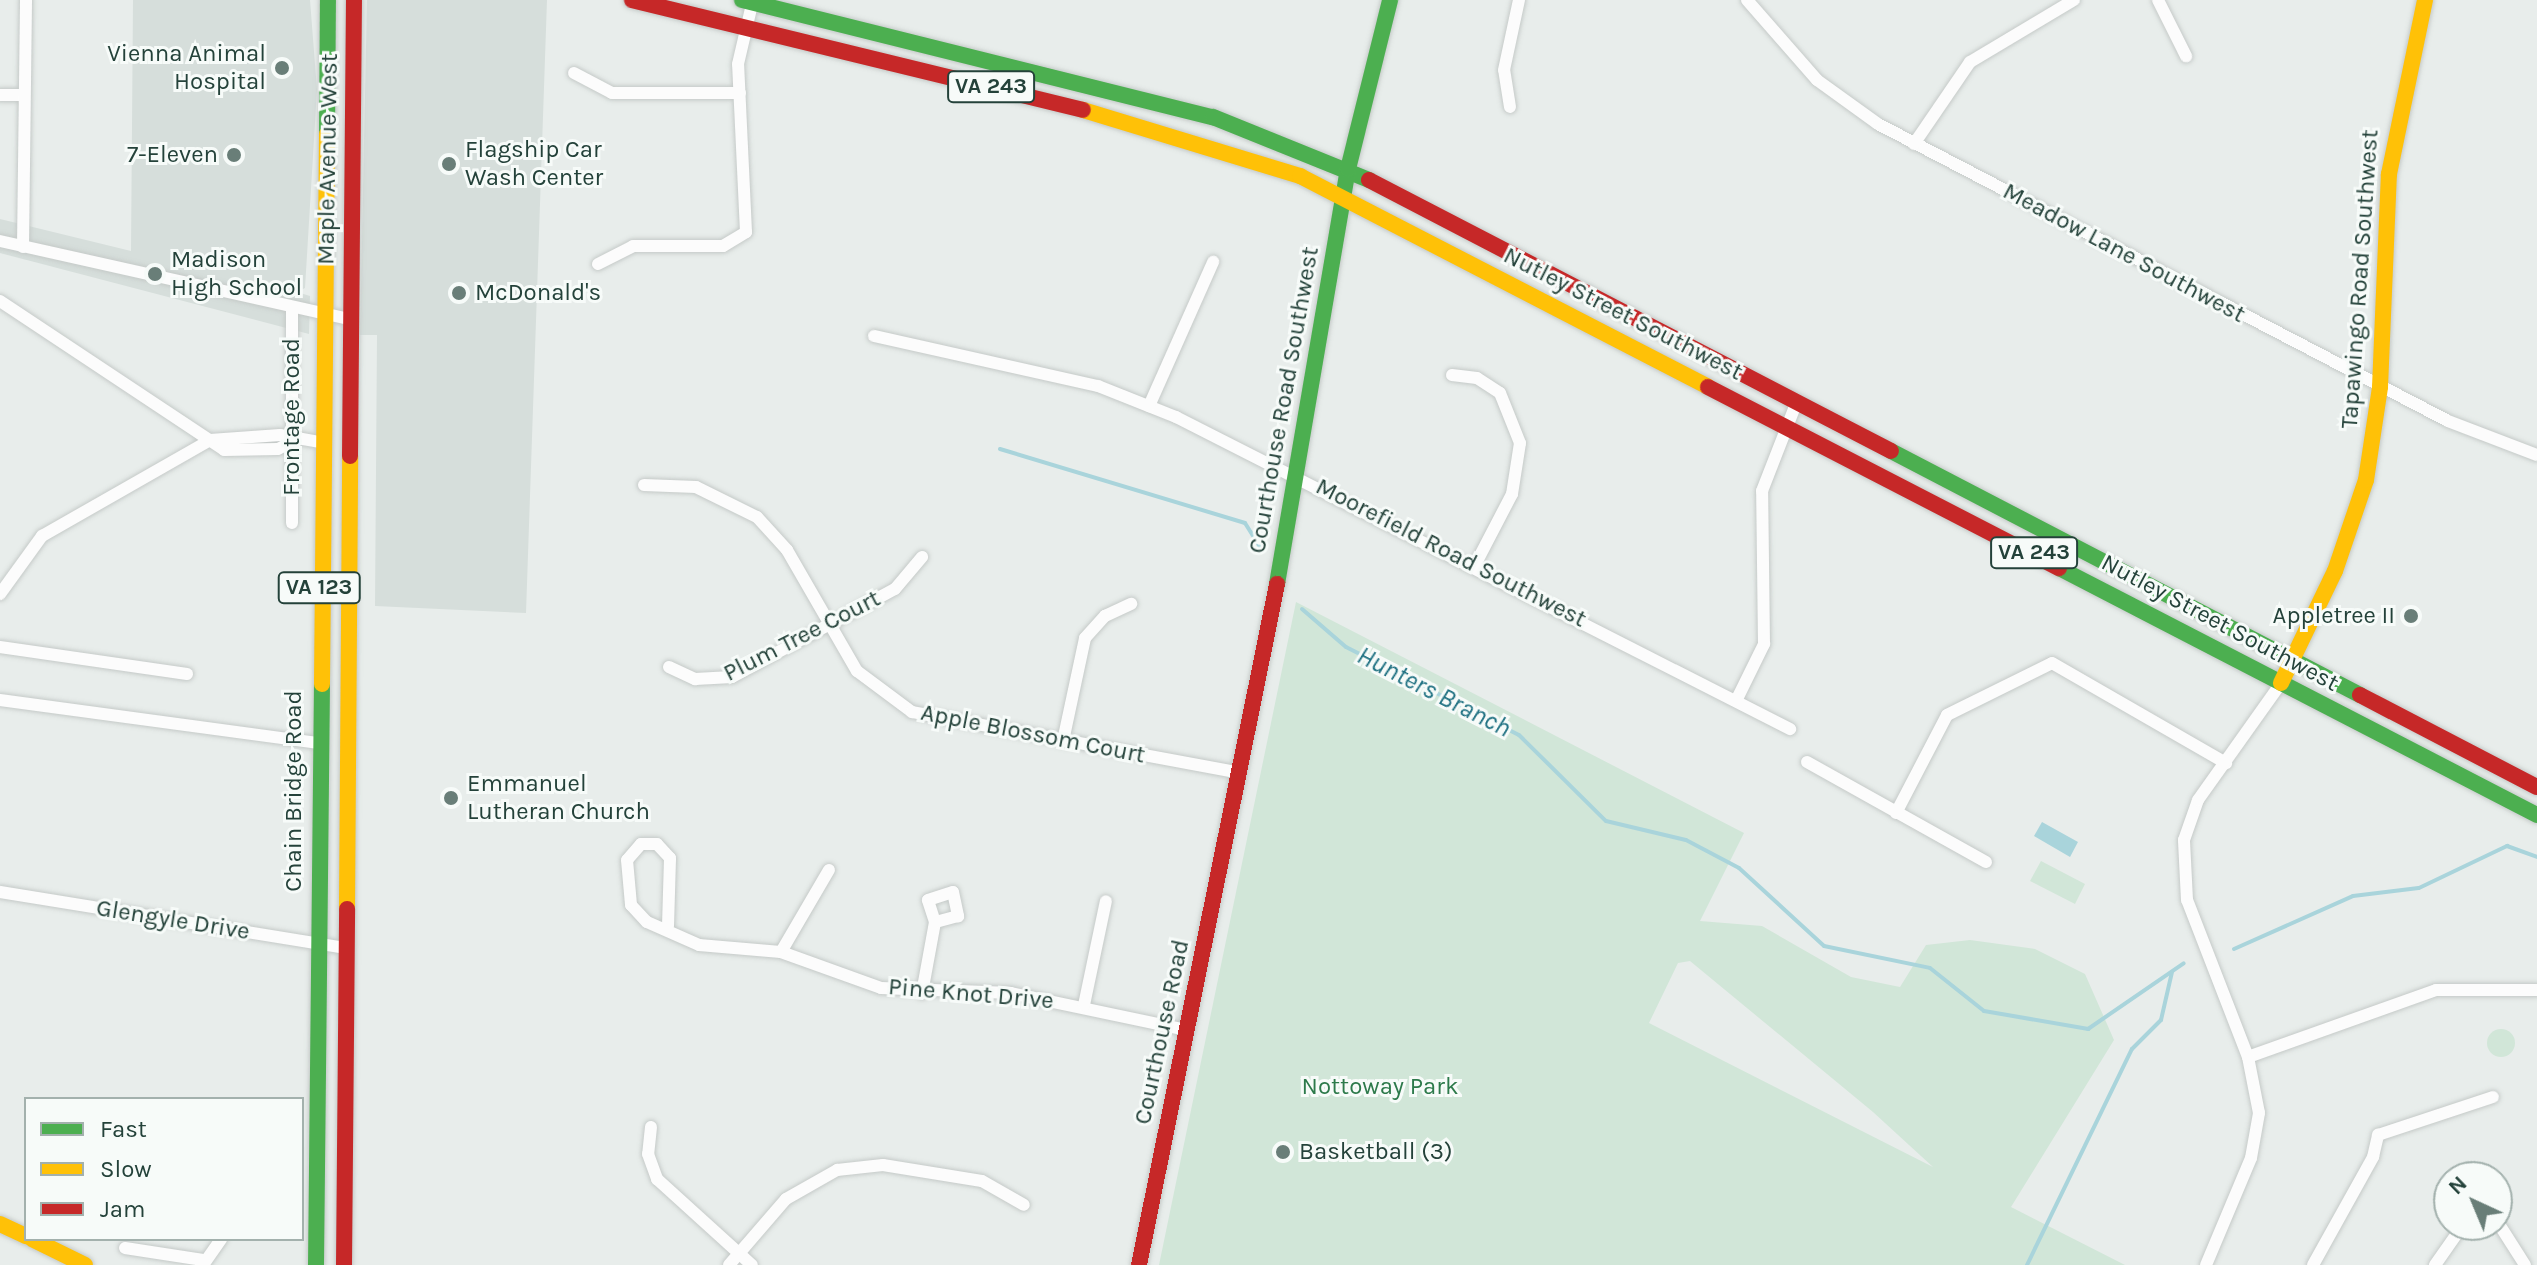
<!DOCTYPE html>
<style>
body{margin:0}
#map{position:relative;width:2537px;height:1265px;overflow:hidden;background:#e8edeb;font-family:Karla,sans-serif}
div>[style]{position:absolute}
.built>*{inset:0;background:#d6dedb}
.green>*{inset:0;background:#d1e6d8}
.round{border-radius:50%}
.water>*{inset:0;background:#a9d4db}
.stream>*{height:4px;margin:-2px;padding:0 2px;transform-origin:2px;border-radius:2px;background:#a9d4db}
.roads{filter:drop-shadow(0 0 2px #c5cac8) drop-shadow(0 0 2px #c5cac8)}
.street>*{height:12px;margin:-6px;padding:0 6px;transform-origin:6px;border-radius:6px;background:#fcfcfc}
.fast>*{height:16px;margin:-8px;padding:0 8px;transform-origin:8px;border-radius:8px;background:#4caf50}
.slow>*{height:16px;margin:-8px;padding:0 8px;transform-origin:8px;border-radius:8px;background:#ffc107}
.jam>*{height:16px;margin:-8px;padding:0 8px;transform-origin:8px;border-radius:8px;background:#c62828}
.dots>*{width:22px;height:22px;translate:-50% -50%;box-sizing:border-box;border:4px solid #f7fbf9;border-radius:50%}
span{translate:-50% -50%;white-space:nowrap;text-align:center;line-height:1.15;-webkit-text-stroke:6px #f7fbf9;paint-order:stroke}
.shield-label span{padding:2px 6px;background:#f7fbf9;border:2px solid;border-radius:6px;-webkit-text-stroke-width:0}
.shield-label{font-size:22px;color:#24423a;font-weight:700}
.poi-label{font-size:24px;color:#24423a}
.right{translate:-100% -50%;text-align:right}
.left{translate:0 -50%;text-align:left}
.street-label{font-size:24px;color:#24423a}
.park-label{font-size:24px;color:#2d7a4b}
.water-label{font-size:26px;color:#1c6f80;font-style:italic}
.legend{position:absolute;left:24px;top:1097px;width:280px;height:144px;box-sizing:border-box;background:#f7fbf9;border:2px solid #a3b1ad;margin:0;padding:10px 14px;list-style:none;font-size:24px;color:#24423a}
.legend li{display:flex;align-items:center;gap:16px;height:40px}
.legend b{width:40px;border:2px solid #a3b1ad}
.north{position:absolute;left:2433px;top:1161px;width:80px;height:80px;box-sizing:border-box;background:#f7fbf9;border:2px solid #a3b1ad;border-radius:50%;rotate:316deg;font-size:22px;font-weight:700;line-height:32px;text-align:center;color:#24423a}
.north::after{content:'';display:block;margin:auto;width:28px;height:36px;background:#697e78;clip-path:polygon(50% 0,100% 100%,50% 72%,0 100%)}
</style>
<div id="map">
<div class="built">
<i style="clip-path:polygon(133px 0,310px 0,317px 90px,305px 288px,297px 292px,310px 296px,309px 334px,0 253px,0 219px,131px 251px)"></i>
<i style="clip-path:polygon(367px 0,547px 0,526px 613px,375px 606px,377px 335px,360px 335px)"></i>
</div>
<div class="green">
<i style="clip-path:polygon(evenodd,1296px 602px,1744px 833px,1700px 921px,1762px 926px,1851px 977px,1900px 987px,1926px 945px,1970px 940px,2035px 949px,2085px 974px,2114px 1040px,2011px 1207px,2125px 1265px,1159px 1265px,1296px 602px,1690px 961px,1873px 1112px,1933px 1167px,1649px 1023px,1678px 963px,1690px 961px)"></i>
<i style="clip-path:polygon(2041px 861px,2085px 884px,2075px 904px,2030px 881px)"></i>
<i class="round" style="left:2487px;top:1029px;width:28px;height:28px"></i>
</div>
<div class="water">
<i style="clip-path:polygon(2042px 822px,2078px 842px,2070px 857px,2034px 836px)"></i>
</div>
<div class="stream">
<i style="left:1000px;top:449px;width:256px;rotate:16.8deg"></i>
<i style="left:1245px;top:523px;width:28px;rotate:58deg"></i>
<i style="left:1302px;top:609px;width:58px;rotate:40.8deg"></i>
<i style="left:1346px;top:647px;width:194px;rotate:27deg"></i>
<i style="left:1519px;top:735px;width:122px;rotate:44.7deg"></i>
<i style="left:1606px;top:821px;width:82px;rotate:13.4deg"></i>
<i style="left:1686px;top:840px;width:60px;rotate:27.8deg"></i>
<i style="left:1739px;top:868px;width:115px;rotate:42.5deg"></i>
<i style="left:1824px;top:946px;width:108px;rotate:11.7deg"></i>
<i style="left:1930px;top:968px;width:69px;rotate:38.5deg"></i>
<i style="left:1984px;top:1011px;width:106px;rotate:9.8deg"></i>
<i style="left:2088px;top:1029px;width:116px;rotate:-34.5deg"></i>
<i style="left:2234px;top:949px;width:130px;rotate:-24deg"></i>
<i style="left:2353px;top:896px;width:66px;rotate:-6.9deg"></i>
<i style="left:2419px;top:888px;width:98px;rotate:-25.5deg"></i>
<i style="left:2507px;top:846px;width:32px;rotate:20deg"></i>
<i style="left:2027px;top:1265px;width:240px;rotate:-64.1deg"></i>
<i style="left:2132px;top:1049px;width:41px;rotate:-45deg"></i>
<i style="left:2161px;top:1020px;width:49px;rotate:-77.1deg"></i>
</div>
<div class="roads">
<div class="street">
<i style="left:1747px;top:0;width:106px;rotate:48.8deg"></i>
<i style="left:1817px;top:80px;width:75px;rotate:35.8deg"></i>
<i style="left:1878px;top:124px;width:643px;rotate:27.52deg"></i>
<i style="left:2448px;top:421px;width:95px;rotate:20.9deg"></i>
<i style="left:2158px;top:0;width:63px;rotate:63.4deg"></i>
<i style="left:574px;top:73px;width:43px;rotate:27.8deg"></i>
<i style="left:612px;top:93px;width:128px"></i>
<i style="left:0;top:95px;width:24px"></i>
<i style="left:1510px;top:107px;width:37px;rotate:-99deg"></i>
<i style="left:1504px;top:70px;width:72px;rotate:-77.9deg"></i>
<i style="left:1914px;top:144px;width:99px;rotate:-55.7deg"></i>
<i style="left:1970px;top:62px;width:121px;rotate:-30.8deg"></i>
<i style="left:0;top:241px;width:357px;rotate:12.6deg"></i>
<i style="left:23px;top:247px;width:247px;rotate:-89.3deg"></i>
<i style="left:598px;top:264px;width:39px;rotate:-27deg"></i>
<i style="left:633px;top:246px;width:90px"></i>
<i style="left:723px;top:246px;width:27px;rotate:-31deg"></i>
<i style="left:746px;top:232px;width:168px;rotate:-92.7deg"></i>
<i style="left:738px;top:64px;width:66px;rotate:-76.8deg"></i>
<i style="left:0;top:301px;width:269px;rotate:33.6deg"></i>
<i style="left:224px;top:450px;width:54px;rotate:-1.1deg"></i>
<i style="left:278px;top:449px;width:16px;rotate:-27deg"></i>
<i style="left:292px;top:311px;width:212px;rotate:90deg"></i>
<i style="left:874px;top:336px;width:230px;rotate:12.6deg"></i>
<i style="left:1098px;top:386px;width:84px;rotate:21.7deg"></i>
<i style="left:1176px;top:417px;width:689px;rotate:26.94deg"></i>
<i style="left:1452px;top:375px;width:25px;rotate:7deg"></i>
<i style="left:1477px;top:378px;width:27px;rotate:33deg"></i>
<i style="left:1500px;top:393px;width:54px;rotate:68.2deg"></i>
<i style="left:1520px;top:443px;width:52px;rotate:98.9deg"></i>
<i style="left:1512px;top:494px;width:80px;rotate:117.5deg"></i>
<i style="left:1149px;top:406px;width:158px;rotate:-66deg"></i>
<i style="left:644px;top:485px;width:52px;rotate:2.2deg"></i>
<i style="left:696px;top:487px;width:68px;rotate:26.2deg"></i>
<i style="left:757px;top:517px;width:45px;rotate:47.7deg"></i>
<i style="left:787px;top:550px;width:140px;rotate:60deg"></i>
<i style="left:857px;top:671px;width:69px;rotate:36.7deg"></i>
<i style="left:912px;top:712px;width:330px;rotate:10.5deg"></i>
<i style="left:0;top:594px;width:72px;rotate:-54.1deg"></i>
<i style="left:42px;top:536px;width:193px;rotate:-29.7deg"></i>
<i style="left:210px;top:440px;width:70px;rotate:-4.1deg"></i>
<i style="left:280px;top:435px;width:41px;rotate:9.9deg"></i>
<i style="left:0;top:647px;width:189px;rotate:8.2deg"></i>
<i style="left:669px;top:667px;width:29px;rotate:25deg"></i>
<i style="left:695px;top:679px;width:37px;rotate:-3deg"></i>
<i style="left:732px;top:677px;width:185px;rotate:-28.4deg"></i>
<i style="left:895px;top:589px;width:42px;rotate:-49.8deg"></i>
<i style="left:0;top:700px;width:322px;rotate:7.7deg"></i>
<i style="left:1736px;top:701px;width:64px;rotate:-63.8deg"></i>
<i style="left:1764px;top:644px;width:153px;rotate:-90.7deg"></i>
<i style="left:1762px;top:491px;width:93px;rotate:-68.7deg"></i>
<i style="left:1063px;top:741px;width:105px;rotate:-77.9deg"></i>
<i style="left:1085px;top:638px;width:30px;rotate:-48deg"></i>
<i style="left:1105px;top:616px;width:29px;rotate:-25deg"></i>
<i style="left:1807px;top:762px;width:205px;rotate:29.2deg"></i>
<i style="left:1896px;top:813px;width:110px;rotate:-62.5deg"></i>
<i style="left:1947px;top:715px;width:117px;rotate:-26.3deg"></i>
<i style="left:2052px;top:663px;width:201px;rotate:29.9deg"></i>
<i style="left:0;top:892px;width:351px;rotate:9.2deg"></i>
<i style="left:668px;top:926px;width:68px;rotate:-88.3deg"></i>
<i style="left:670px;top:858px;width:19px;rotate:-133deg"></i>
<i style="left:657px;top:844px;width:16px;rotate:180deg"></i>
<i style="left:641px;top:844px;width:21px;rotate:131deg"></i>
<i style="left:627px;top:860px;width:45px;rotate:84.9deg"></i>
<i style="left:631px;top:905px;width:23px;rotate:47deg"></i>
<i style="left:647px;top:922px;width:57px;rotate:23.9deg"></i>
<i style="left:699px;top:945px;width:82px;rotate:4.9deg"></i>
<i style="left:781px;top:952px;width:106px;rotate:19.8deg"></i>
<i style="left:881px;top:988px;width:130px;rotate:2.2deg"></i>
<i style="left:1011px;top:993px;width:180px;rotate:11.9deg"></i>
<i style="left:781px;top:952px;width:95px;rotate:-59.7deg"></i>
<i style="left:922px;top:993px;width:72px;rotate:-79.6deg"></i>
<i style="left:935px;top:922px;width:23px;rotate:-108deg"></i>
<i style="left:928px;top:900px;width:26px;rotate:-18deg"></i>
<i style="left:953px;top:892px;width:25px;rotate:78deg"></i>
<i style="left:958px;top:916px;width:24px;rotate:165deg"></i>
<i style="left:1084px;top:1005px;width:106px;rotate:-78.1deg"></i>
<i style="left:2248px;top:1057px;width:200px;rotate:-19.6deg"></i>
<i style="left:2436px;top:990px;width:101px"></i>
<i style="left:651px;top:1127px;width:27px;rotate:96deg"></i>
<i style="left:648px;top:1154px;width:27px;rotate:70deg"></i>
<i style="left:657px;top:1179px;width:128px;rotate:42.2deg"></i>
<i style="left:2497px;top:1221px;width:52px;rotate:57.5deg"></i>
<i style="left:125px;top:1248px;width:79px;rotate:8.7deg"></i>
<i style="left:203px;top:1265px;width:32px;rotate:-55deg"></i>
<i style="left:729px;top:1265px;width:87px;rotate:-49.2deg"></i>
<i style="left:786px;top:1199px;width:59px;rotate:-29.6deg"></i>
<i style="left:837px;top:1170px;width:46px;rotate:-6.2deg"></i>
<i style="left:883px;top:1165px;width:100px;rotate:9.2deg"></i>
<i style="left:982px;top:1181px;width:48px;rotate:29.7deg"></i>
<i style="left:2206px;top:1265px;width:116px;rotate:-67.2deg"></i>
<i style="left:2251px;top:1158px;width:46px;rotate:-79.9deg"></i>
<i style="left:2259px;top:1113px;width:57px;rotate:-101.1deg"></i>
<i style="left:2248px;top:1057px;width:168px;rotate:-111.2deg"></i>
<i style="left:2187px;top:900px;width:60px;rotate:-92.9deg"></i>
<i style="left:2184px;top:840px;width:42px;rotate:-70.7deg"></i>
<i style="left:2198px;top:800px;width:143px;rotate:-54.6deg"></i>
<i style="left:2313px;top:1265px;width:124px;rotate:-60.9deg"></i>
<i style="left:2373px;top:1157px;width:23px;rotate:-77deg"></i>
<i style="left:2378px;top:1135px;width:121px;rotate:-18.3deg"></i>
<i style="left:2435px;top:1265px;width:49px;rotate:-55deg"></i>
</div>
<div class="fast">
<i style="left:742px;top:0;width:485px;rotate:14deg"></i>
<i style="left:1213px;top:117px;width:168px;rotate:22deg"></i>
<i style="left:327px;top:134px;width:134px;rotate:-89.6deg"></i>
<i style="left:1891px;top:451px;width:529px;rotate:27.49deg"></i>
<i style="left:2059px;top:568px;width:538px;rotate:27.33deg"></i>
<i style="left:1277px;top:584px;width:421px;rotate:-80.3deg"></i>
<i style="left:1348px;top:169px;width:174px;rotate:-76deg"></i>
<i style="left:316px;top:1265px;width:581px;rotate:-89.41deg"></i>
</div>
<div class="slow">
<i style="left:1083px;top:110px;width:227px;rotate:16.9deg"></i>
<i style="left:1300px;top:176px;width:459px;rotate:27.3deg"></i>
<i style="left:2281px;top:683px;width:124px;rotate:-64.3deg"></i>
<i style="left:2335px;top:571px;width:96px;rotate:-71.2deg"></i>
<i style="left:2366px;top:480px;width:94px;rotate:-81.4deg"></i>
<i style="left:2380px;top:387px;width:213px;rotate:-87.6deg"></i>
<i style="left:2389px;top:174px;width:178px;rotate:-78.3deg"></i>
<i style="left:322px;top:684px;width:550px;rotate:-89.48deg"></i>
<i style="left:347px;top:909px;width:453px;rotate:-89.6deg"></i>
<i style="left:0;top:1224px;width:29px;rotate:25deg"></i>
<i style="left:32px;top:1239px;width:59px;rotate:26.1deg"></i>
</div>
<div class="jam">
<i style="left:632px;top:0;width:464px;rotate:13.7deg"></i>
<i style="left:1369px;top:180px;width:588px;rotate:27.44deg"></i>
<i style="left:1708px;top:387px;width:395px;rotate:27.3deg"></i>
<i style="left:350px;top:456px;width:456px;rotate:-89.5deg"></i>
<i style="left:2360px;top:695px;width:199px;rotate:27.5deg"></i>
<i style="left:344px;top:1265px;width:356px;rotate:-89.5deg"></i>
<i style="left:1139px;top:1265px;width:695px;rotate:-78.54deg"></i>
</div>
</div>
<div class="dots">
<i style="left:282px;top:68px;background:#697e78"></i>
<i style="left:234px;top:155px;background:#697e78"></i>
<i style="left:449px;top:164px;background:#697e78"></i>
<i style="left:155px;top:274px;background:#697e78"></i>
<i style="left:459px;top:293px;background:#697e78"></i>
<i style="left:2411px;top:616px;background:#697e78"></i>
<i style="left:451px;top:798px;background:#697e78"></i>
<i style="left:1283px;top:1152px;background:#697e78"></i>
</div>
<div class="shield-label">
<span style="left:991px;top:87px">VA 243</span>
<span style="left:2034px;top:553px">VA 243</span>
<span style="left:319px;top:588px">VA 123</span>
</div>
<div class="poi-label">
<span class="right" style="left:266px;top:68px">Vienna Animal<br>Hospital</span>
<span class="left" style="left:465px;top:164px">Flagship Car<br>Wash Center</span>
<span class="right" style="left:218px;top:155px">7-Eleven</span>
<span class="left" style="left:171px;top:274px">Madison<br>High School</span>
<span class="left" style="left:475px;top:293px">McDonald's</span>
<span class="right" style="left:2395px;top:616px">Appletree II</span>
<span class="left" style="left:467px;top:798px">Emmanuel<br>Lutheran Church</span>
<span class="left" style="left:1299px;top:1152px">Basketball (3)</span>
</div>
<div class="street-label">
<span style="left:328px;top:159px;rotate:-89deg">Maple Avenue West</span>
<span style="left:2124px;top:253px;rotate:28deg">Meadow Lane Southwest</span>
<span style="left:2360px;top:279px;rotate:-86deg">Tapawingo Road Southwest</span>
<span style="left:1623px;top:314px;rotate:27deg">Nutley Street Southwest</span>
<span style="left:1284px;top:400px;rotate:-80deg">Courthouse Road Southwest</span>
<span style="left:292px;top:417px;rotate:-90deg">Frontage Road</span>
<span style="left:1451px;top:553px;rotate:27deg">Moorefield Road Southwest</span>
<span style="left:2220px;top:623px;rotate:28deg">Nutley Street Southwest</span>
<span style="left:802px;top:636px;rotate:-27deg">Plum Tree Court</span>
<span style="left:1033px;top:734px;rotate:11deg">Apple Blossom Court</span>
<span style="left:294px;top:791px;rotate:-90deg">Chain Bridge Road</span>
<span style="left:173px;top:920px;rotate:9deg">Glengyle Drive</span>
<span style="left:971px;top:994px;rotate:5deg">Pine Knot Drive</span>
<span style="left:1162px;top:1032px;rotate:-78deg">Courthouse Road</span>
</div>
<div class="park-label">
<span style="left:1380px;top:1087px">Nottoway Park</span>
</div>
<div class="water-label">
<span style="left:1434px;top:692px;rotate:27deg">Hunters Branch</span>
</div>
<ul class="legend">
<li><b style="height:10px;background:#4caf50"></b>Fast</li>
<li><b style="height:10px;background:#ffc107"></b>Slow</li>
<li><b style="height:10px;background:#c62828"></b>Jam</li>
</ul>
<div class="north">N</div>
</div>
